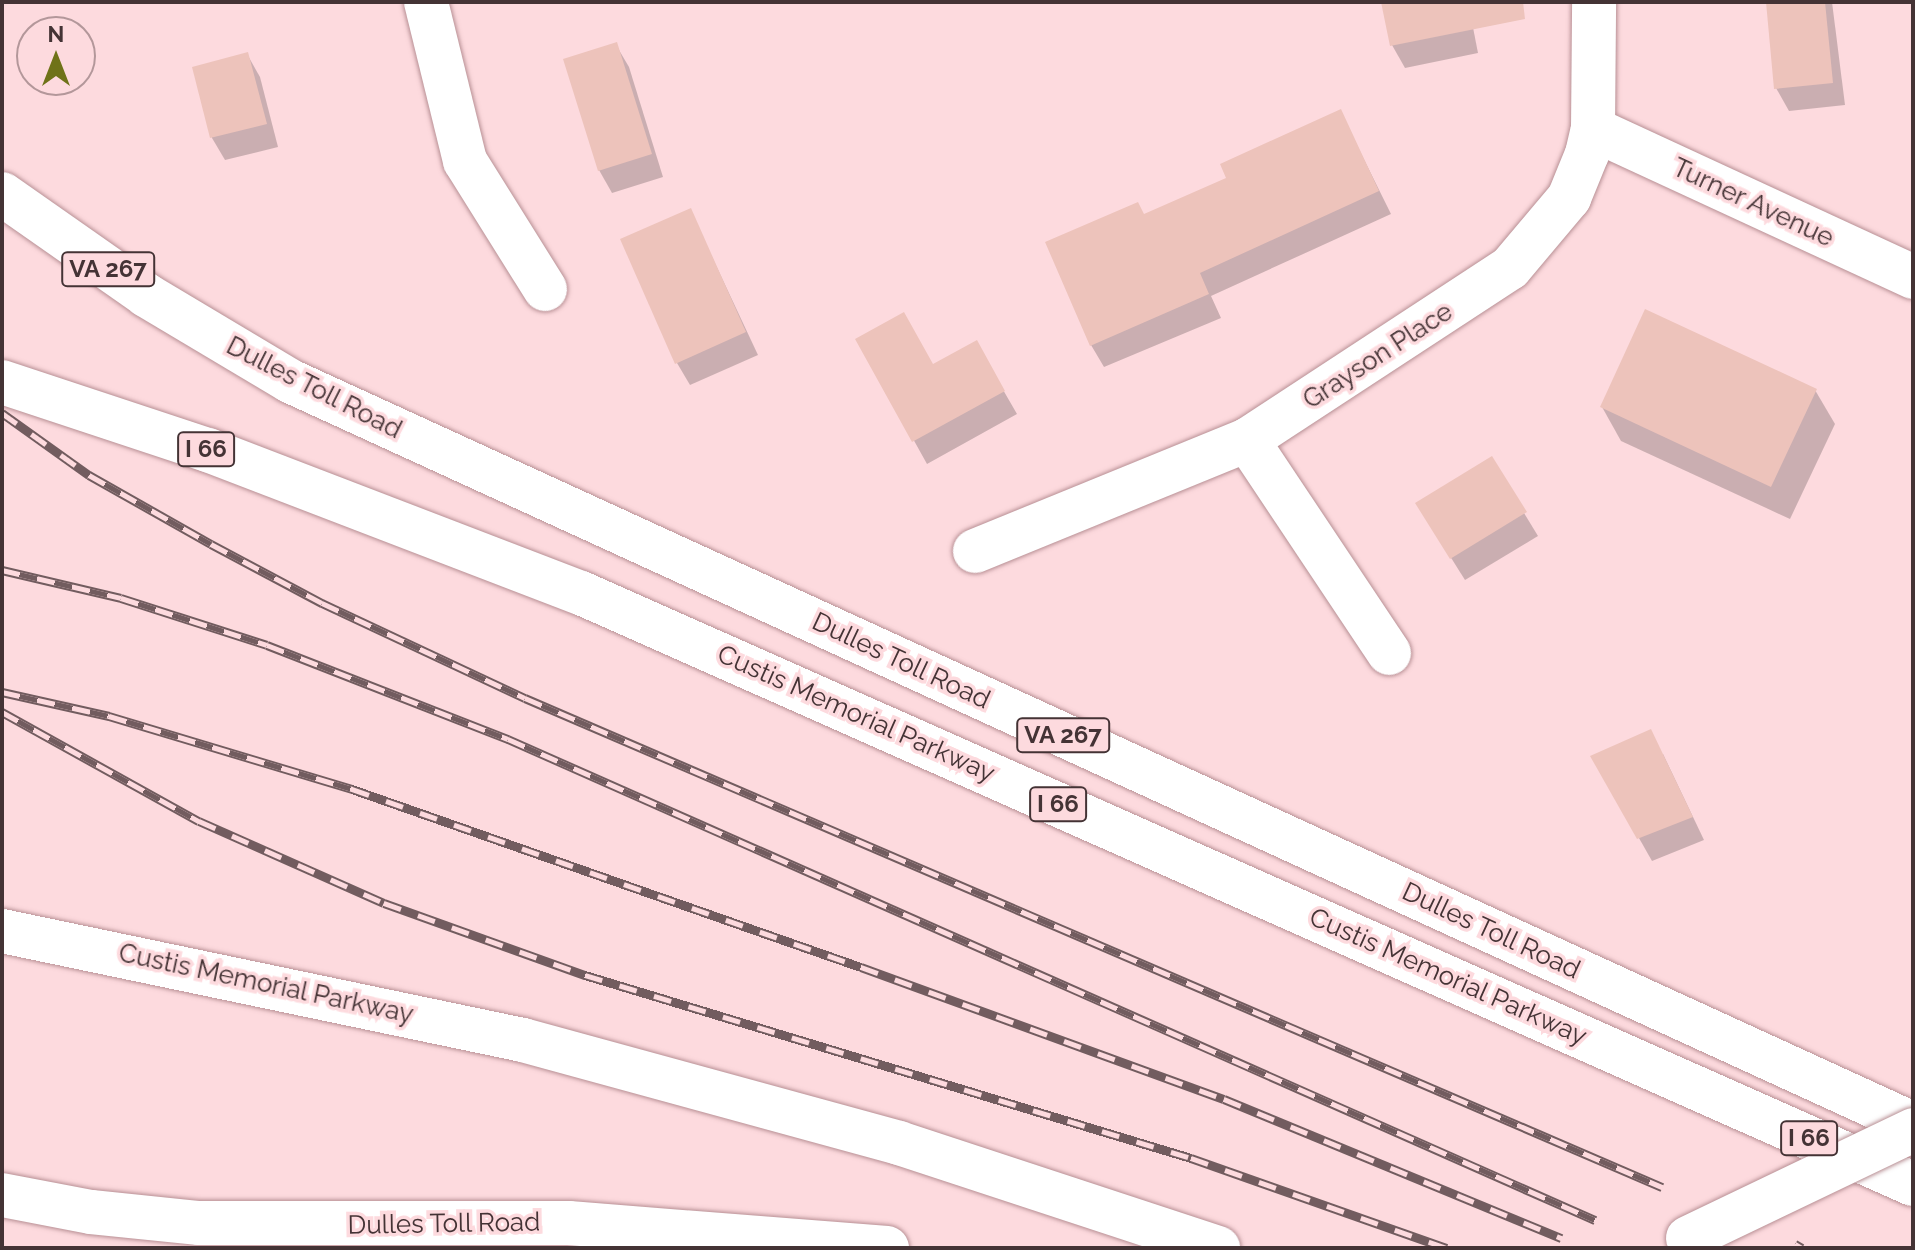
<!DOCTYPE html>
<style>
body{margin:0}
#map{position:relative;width:1915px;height:1250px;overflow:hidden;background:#fddade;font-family:Raleway,sans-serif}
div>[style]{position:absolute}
.shadow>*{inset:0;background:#0003}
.building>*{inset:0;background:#edc3bb}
.roads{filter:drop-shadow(0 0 2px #b89095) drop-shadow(0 0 2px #b89095)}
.minor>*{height:44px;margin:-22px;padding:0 22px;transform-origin:22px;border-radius:22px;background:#fff}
.motorway>*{height:44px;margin:-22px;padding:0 22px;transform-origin:22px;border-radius:22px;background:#fff}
.rail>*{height:9px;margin-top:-4.5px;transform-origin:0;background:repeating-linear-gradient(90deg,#fddade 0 18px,#725c5f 0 36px);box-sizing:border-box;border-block:2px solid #725c5f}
.bridges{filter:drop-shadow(0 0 2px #b89095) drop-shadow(0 0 2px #b89095)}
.secondary-bridge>*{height:44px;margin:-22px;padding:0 22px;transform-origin:22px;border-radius:22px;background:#fff}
span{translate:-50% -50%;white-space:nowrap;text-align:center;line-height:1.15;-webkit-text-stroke:7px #fddade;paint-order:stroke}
.shield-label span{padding:2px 6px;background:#fddade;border:2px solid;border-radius:6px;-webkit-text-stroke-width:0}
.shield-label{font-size:24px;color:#443335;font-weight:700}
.street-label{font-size:26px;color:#443335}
.frame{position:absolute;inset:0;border:4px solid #443335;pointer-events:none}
.north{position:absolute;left:16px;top:16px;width:80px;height:80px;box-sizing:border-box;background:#fddade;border:2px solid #b3979a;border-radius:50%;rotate:0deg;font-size:22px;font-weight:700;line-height:32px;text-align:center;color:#443335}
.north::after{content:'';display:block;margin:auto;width:28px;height:36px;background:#6f7218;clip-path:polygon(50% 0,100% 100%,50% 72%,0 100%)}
</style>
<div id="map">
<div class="shadow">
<i style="clip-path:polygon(1383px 2px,1468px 2px,1478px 53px,1405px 68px,1392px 45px)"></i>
<i style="clip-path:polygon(1768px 2px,1832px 2px,1845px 105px,1789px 111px,1776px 88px)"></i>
<i style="clip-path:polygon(616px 45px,629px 67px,663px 177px,612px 193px,599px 170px)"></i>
<i style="clip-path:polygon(247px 54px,260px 77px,278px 147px,225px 160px,212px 138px,194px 68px)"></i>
<i style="clip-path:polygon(1340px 111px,1391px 214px,1211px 296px,1221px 318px,1104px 367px,1091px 345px,1144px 216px,1229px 179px)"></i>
<i style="clip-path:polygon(690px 210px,758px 355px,690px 385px,677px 363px)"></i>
<i style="clip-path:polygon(858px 340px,932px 367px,976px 343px,1017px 414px,927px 464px)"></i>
<i style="clip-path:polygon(1815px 390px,1835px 424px,1790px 519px,1621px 441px,1602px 407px)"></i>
<i style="clip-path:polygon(1491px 459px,1538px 536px,1465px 580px,1431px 526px)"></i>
<i style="clip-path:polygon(1663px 754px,1704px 840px,1652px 861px,1593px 757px)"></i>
</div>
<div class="building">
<i style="clip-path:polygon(1381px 2px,1523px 2px,1525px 19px,1390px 46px)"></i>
<i style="clip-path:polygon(1766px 2px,1825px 2px,1833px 83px,1774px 89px)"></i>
<i style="clip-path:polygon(617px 42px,652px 154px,598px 171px,563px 59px)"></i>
<i style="clip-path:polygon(248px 52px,267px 124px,210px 138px,192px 67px)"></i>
<i style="clip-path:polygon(1341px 109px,1379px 191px,1200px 273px,1209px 294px,1090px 346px,1045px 242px,1138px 202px,1144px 214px,1226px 178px,1220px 164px)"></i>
<i style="clip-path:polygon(691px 208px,746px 332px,675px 364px,620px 239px)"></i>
<i style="clip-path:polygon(1645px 309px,1817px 389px,1771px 487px,1600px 407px)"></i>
<i style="clip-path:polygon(904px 312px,933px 364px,977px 340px,1005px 391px,912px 442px,855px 339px)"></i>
<i style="clip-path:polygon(1492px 456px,1527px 512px,1450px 559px,1415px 503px)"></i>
<i style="clip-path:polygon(1651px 729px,1693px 817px,1637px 839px,1590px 756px)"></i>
</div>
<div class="roads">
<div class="minor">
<i style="left:426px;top:2px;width:164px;rotate:76.2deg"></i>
<i style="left:465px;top:161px;width:151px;rotate:58deg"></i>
<i style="left:1593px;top:129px;width:353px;rotate:24.8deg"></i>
<i style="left:1247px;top:440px;width:256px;rotate:56.3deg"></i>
<i style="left:975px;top:551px;width:294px;rotate:-22.2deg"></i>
<i style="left:1247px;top:440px;width:314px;rotate:-33.2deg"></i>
<i style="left:1510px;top:268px;width:92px;rotate:-49.9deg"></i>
<i style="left:1569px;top:198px;width:48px;rotate:-67.8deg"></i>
<i style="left:1587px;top:154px;width:26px;rotate:-77deg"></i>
<i style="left:1593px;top:129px;width:127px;rotate:-89.5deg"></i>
</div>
<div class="motorway">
<i style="left:2px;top:194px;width:176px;rotate:35deg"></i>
<i style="left:146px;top:295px;width:168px;rotate:30.8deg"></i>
<i style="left:290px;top:381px;width:1785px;rotate:24.6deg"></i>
<i style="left:2px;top:382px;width:217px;rotate:18.3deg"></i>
<i style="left:208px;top:450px;width:399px;rotate:21deg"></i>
<i style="left:581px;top:593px;width:1457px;rotate:23.93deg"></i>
<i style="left:2px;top:931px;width:532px;rotate:11.82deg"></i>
<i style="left:523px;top:1040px;width:390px;rotate:15.3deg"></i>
<i style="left:899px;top:1143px;width:336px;rotate:18.2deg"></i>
<i style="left:2px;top:1195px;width:91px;rotate:10.8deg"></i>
<i style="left:91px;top:1212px;width:109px;rotate:5.8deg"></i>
<i style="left:199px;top:1223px;width:370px"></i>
<i style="left:569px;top:1223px;width:319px;rotate:4.5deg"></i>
</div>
</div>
<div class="rail">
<i style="left:2px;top:413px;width:107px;rotate:35.5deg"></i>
<i style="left:89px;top:475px;width:140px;rotate:29.5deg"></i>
<i style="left:211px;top:544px;width:126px;rotate:28deg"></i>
<i style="left:322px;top:603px;width:224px;rotate:25.1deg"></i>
<i style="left:525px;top:698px;width:1238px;rotate:23.27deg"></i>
<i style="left:2px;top:570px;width:122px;rotate:13.2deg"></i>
<i style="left:121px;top:598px;width:153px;rotate:17.8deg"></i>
<i style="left:267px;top:645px;width:259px;rotate:21.3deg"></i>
<i style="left:508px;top:739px;width:1189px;rotate:23.87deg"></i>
<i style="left:2px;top:692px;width:110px;rotate:12.6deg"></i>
<i style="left:109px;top:716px;width:254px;rotate:16.7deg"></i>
<i style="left:352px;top:789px;width:539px;rotate:19.28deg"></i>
<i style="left:861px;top:967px;width:386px;rotate:20deg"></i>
<i style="left:1224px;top:1099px;width:365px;rotate:22.4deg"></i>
<i style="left:2px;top:712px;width:225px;rotate:29deg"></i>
<i style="left:199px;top:821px;width:202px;rotate:23.9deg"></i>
<i style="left:384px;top:903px;width:214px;rotate:19.7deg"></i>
<i style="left:585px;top:975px;width:633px;rotate:16.8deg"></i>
<i style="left:1191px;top:1158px;width:271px;rotate:19.4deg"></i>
<i style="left:1795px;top:1244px;width:8px;rotate:30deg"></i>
</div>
<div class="bridges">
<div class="secondary-bridge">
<i style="left:1688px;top:1238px;width:250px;rotate:-25.6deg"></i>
</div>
</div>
<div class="shield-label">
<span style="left:108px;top:269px">VA 267</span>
<span style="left:206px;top:449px">I 66</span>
<span style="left:1063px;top:735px">VA 267</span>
<span style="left:1058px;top:804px">I 66</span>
<span style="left:1809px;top:1138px">I 66</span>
</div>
<div class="street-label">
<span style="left:1753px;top:203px;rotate:25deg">Turner Avenue</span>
<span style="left:1378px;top:356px;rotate:-33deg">Grayson Place</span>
<span style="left:314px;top:388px;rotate:27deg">Dulles Toll Road</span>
<span style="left:901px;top:661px;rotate:25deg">Dulles Toll Road</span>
<span style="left:856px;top:714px;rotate:24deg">Custis Memorial Parkway</span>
<span style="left:1491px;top:931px;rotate:25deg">Dulles Toll Road</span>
<span style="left:1448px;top:977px;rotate:24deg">Custis Memorial Parkway</span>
<span style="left:266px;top:984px;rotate:12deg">Custis Memorial Parkway</span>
<span style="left:444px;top:1224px;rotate:-1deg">Dulles Toll Road</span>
</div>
<div class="frame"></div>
<div class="north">N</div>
</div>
